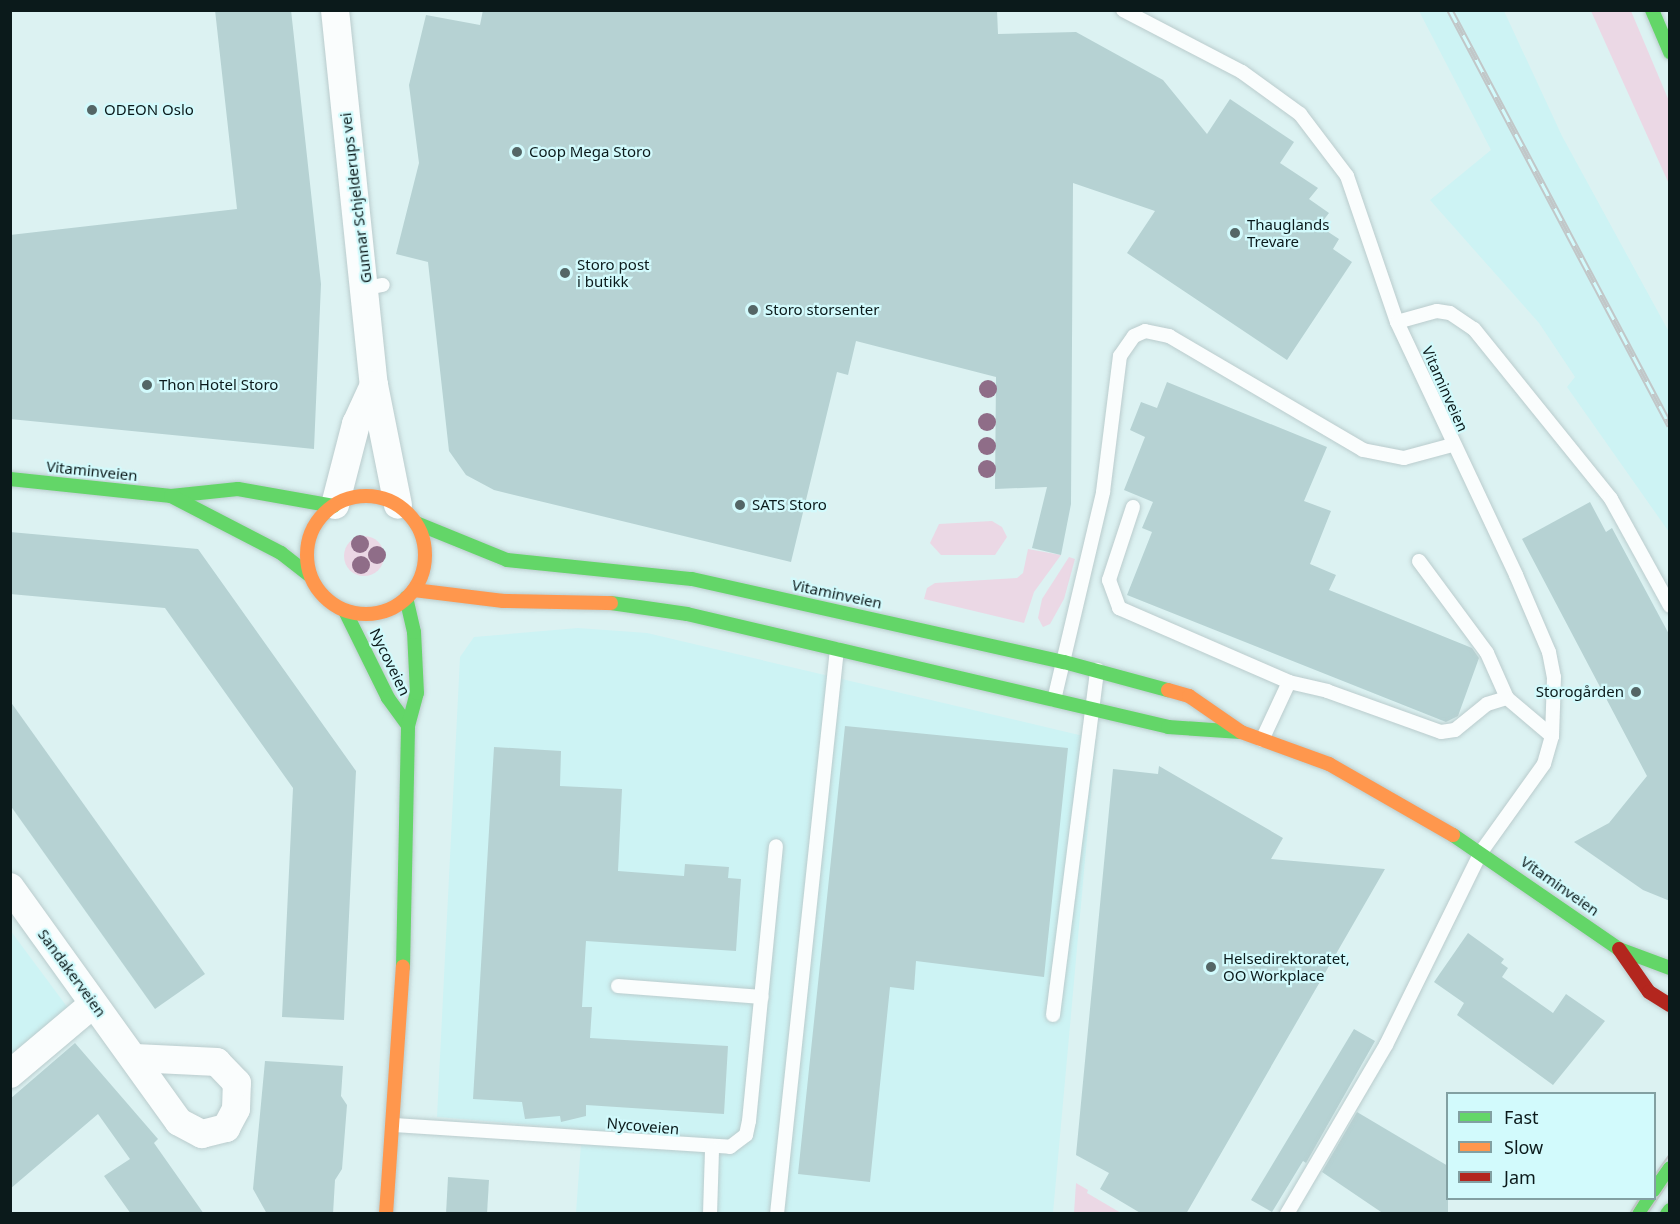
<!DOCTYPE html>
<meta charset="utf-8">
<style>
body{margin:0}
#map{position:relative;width:1680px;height:1224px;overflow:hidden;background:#dcf2f2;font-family:"Noto Sans",sans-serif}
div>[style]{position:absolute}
.built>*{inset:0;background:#cdf3f4}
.green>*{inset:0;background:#ebd8e5}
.round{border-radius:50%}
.building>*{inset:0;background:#b6d2d3}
.roads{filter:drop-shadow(0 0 2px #bacccd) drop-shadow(0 0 2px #bacccd)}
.lane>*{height:14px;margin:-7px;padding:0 7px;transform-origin:7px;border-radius:7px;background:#fafdfd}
.street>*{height:28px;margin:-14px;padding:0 14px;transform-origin:14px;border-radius:14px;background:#fafdfd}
.fast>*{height:14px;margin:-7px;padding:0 7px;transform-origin:7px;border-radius:7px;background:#63d668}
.slow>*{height:14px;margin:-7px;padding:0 7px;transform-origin:7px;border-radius:7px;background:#ff974d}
.slow>.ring{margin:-7px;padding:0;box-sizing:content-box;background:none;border:14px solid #ff974d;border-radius:50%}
.jam>*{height:14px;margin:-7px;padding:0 7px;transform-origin:7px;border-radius:7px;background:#b3261e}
.tram>*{height:1.5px;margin:-0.75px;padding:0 0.75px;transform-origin:0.75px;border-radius:0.75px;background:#c1c7c8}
.rail>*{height:7px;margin-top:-3.5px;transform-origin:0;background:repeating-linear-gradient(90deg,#d2fafc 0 14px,#c1c7c8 0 28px);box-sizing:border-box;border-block:2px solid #c1c7c8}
.trees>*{width:18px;height:18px;margin:-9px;border-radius:50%;background:#8f6d88}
.dots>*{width:16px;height:16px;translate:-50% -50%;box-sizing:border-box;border:3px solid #d2fafc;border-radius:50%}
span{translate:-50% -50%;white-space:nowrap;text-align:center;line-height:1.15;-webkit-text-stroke:4.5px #d2fafc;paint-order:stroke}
.poi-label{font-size:15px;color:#0b1a1b}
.left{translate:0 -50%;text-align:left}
.right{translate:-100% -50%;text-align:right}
.street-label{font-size:15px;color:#0b1a1b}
.frame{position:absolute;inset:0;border:12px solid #0b1a1b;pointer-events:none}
.legend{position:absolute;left:1446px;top:1092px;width:210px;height:108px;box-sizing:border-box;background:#d2fafc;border:2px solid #82a0a2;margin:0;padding:8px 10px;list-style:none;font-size:18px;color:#0b1a1b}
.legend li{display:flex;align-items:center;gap:12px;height:30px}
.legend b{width:30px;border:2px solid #82a0a2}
</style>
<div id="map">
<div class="built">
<i style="clip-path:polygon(1419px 11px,1504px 11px,1562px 136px,1669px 332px,1669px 532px,1567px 387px,1575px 377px,1539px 323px,1430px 200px,1491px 150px)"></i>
<i style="clip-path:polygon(578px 628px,647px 633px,1096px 739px,1053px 1213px,576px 1213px,582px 1129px,437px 1117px,460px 657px,474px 637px)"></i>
<i style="clip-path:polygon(10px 930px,68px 1008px,10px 1061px)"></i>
</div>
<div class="green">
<i style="clip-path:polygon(1591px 11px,1631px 11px,1669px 101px,1669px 184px)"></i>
<i style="clip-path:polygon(992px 521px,1002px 527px,1007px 537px,995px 555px,941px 555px,930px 543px,939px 524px)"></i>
<i class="round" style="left:344px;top:536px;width:40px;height:40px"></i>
<i style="clip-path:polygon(1028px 549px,1061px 555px,1034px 592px,1024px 623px,924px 599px,927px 588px,935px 583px,1017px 578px,1023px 573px)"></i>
<i style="clip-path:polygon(1069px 557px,1075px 559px,1064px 599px,1050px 624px,1043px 627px,1038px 618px,1042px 599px)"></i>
<i style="clip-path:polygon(1076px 1183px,1088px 1190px,1087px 1193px,1121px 1213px,1074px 1213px)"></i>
</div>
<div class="building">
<i style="clip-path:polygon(215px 10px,291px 10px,321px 284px,314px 449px,10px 419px,10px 235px,237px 209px)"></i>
<i style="clip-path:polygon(483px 10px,997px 10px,998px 34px,1076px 32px,1163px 80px,1207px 134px,1230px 99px,1294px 142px,1280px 163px,1318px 188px,1309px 199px,1329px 213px,1319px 226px,1339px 239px,1333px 249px,1352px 262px,1287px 360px,1127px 253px,1155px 211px,1073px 183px,1071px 504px,1061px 555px,1032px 548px,1047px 487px,995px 489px,996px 377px,856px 341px,848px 375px,837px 372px,791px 562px,494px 490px,466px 475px,449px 451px,428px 262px,396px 254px,419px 163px,409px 85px,426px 15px,480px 25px)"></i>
<i style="clip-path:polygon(1167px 382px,1327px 447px,1304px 501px,1331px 511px,1310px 564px,1336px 575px,1329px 590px,1472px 648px,1479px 658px,1458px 716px,1446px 722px,1127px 595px,1152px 532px,1142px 528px,1153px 502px,1124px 490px,1145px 437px,1130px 430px,1141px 402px,1157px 408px)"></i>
<i style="clip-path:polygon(1590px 502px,1606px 532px,1612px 528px,1670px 636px,1670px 901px,1643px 890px,1574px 842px,1609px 823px,1647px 776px,1522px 539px)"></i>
<i style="clip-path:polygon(10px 532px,198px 549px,356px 771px,344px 1020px,282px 1017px,293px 788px,165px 608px,10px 594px)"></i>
<i style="clip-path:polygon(10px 701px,205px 974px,155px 1009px,10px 805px)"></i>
<i style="clip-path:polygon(845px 726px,1068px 748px,1044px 977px,916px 961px,914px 990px,890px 987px,870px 1182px,798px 1174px)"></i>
<i style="clip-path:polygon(494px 747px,561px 751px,560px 786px,622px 789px,618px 871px,684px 876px,685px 864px,729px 867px,728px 878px,741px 879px,736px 951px,586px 941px,582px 1007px,592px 1007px,590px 1038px,728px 1046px,724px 1114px,586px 1105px,586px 1116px,561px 1122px,560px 1116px,525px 1119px,522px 1102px,473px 1099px)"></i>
<i style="clip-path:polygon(1159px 766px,1283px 838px,1271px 859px,1385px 869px,1186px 1214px,1142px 1214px,1100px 1189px,1109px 1173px,1076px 1155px,1113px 769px,1158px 774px)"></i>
<i style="clip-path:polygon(1468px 933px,1504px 959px,1501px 963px,1508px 968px,1502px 977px,1553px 1013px,1566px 994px,1605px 1021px,1553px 1085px,1457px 1015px,1464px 1003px,1434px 982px)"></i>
<i style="clip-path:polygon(1354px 1029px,1375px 1041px,1306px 1163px,1303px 1161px,1272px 1212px,1251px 1200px)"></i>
<i style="clip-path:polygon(75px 1043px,158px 1139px,154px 1143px,204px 1214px,131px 1214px,104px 1176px,130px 1159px,98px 1114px,10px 1189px,10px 1099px)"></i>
<i style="clip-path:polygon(265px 1061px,343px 1066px,341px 1096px,347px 1105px,342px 1169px,335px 1180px,333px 1214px,267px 1214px,253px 1189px)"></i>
<i style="clip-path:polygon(1357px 1112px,1448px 1166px,1448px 1214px,1384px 1214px,1322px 1172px)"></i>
<i style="clip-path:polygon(448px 1177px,489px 1180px,487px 1214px,446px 1214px)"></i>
</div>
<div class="roads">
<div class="lane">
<i style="left:1123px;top:10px;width:134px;rotate:27.5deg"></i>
<i style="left:1242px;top:72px;width:72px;rotate:35.9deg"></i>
<i style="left:1300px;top:114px;width:78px;rotate:52.8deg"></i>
<i style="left:1347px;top:176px;width:154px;rotate:71.1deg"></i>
<i style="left:1397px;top:322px;width:280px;rotate:64.8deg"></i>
<i style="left:1516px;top:575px;width:84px;rotate:66.8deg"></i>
<i style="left:1549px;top:652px;width:25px;rotate:79deg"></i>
<i style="left:1554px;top:677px;width:59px;rotate:91.9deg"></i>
<i style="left:1552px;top:736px;width:29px;rotate:106deg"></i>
<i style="left:1544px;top:764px;width:108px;rotate:125.6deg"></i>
<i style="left:1481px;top:852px;width:215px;rotate:116.2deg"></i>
<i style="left:1386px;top:1045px;width:196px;rotate:120.4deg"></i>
<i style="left:367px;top:288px;width:16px;rotate:-11deg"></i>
<i style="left:1397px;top:322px;width:41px;rotate:-15.4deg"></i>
<i style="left:1437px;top:311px;width:13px;rotate:9deg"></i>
<i style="left:1450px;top:313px;width:29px;rotate:34deg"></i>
<i style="left:1474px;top:329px;width:218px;rotate:51.1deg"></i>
<i style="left:1611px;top:499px;width:122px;rotate:61.1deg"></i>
<i style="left:1133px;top:507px;width:77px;rotate:108.2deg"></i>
<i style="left:1109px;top:580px;width:30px;rotate:70deg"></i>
<i style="left:1119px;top:608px;width:185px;rotate:23.5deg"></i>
<i style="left:1419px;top:561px;width:114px;rotate:53.5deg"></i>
<i style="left:1487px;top:653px;width:49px;rotate:66deg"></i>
<i style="left:1507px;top:698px;width:59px;rotate:40.2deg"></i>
<i style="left:1054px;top:700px;width:214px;rotate:-76.7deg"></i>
<i style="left:1103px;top:492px;width:137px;rotate:-82.9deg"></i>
<i style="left:1120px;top:356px;width:24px;rotate:-55deg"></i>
<i style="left:1134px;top:336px;width:12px;rotate:-24deg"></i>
<i style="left:1145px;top:331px;width:25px;rotate:12deg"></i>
<i style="left:1169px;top:336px;width:225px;rotate:30.4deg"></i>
<i style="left:1363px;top:450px;width:42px;rotate:11deg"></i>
<i style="left:1404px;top:458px;width:50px;rotate:-15.2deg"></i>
<i style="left:1262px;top:740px;width:64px;rotate:-65deg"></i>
<i style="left:1289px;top:682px;width:39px;rotate:13deg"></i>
<i style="left:1327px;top:691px;width:121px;rotate:19.8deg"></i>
<i style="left:1441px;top:732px;width:14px;rotate:-8deg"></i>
<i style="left:1455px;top:730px;width:41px;rotate:-39.1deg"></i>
<i style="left:1487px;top:704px;width:21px;rotate:-17deg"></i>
<i style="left:618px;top:986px;width:144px;rotate:4.4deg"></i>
<i style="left:1053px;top:1015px;width:348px;rotate:-82.7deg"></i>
<i style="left:394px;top:1125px;width:337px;rotate:3.7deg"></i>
<i style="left:730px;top:1147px;width:20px;rotate:-37deg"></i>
<i style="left:746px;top:1135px;width:14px;rotate:-78deg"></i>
<i style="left:749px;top:1121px;width:276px;rotate:-84.4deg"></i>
<i style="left:710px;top:1214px;width:65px;rotate:-88.2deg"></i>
<i style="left:777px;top:1214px;width:568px;rotate:-83.94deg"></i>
</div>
<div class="street">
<i style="left:335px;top:10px;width:377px;rotate:84.1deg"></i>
<i style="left:374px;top:385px;width:122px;rotate:78.7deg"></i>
<i style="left:335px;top:505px;width:84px;rotate:-75.5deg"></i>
<i style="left:356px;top:424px;width:43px;rotate:-65.2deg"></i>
<i style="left:10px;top:887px;width:289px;rotate:54.3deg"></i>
<i style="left:179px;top:1122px;width:26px;rotate:28deg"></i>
<i style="left:202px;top:1134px;width:25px;rotate:-14deg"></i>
<i style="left:226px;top:1128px;width:21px;rotate:-62deg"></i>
<i style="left:236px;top:1109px;width:26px;rotate:-88deg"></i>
<i style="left:237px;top:1083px;width:29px;rotate:-134deg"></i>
<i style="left:217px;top:1062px;width:82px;rotate:-177.2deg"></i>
<i style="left:10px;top:1074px;width:109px;rotate:-40.1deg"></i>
</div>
<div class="fast">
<i style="left:1652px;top:10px;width:46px;rotate:66.8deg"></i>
<i style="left:10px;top:479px;width:162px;rotate:6deg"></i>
<i style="left:171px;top:496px;width:67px;rotate:-6deg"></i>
<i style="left:238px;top:489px;width:97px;rotate:10.1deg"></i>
<i style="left:171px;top:496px;width:124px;rotate:27.4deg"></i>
<i style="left:281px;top:553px;width:37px;rotate:38deg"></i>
<i style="left:416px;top:523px;width:98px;rotate:22.1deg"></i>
<i style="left:507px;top:560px;width:186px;rotate:5.9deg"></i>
<i style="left:692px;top:579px;width:381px;rotate:12.6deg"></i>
<i style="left:1064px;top:662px;width:108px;rotate:15.1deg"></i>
<i style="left:611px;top:603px;width:77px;rotate:8.2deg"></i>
<i style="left:687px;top:614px;width:494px;rotate:13.2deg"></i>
<i style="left:1168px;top:727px;width:73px;rotate:3.9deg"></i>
<i style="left:345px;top:611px;width:97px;rotate:63.7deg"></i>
<i style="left:388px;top:698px;width:34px;rotate:54deg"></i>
<i style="left:1453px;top:835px;width:201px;rotate:34.5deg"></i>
<i style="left:1619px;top:949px;width:54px;rotate:20.4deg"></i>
<i style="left:403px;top:967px;width:241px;rotate:-88.8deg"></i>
<i style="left:408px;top:726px;width:34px;rotate:-75deg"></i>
<i style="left:417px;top:693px;width:61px;rotate:-92.8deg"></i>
<i style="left:414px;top:632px;width:35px;rotate:-103deg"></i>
<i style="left:1654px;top:1190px;width:27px;rotate:-54deg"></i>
<i style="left:1639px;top:1214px;width:19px;rotate:-58deg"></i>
<i style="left:1667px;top:1214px;width:5px;rotate:-53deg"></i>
</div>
<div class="slow">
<i class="ring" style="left:307px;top:496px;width:104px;height:104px"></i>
<i style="left:414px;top:590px;width:90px;rotate:7deg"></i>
<i style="left:503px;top:601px;width:108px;rotate:1.1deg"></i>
<i style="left:1168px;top:690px;width:22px;rotate:16deg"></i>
<i style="left:1189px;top:696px;width:63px;rotate:34.7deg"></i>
<i style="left:1241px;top:732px;width:94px;rotate:20deg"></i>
<i style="left:1329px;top:764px;width:143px;rotate:29.8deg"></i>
<i style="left:386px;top:1214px;width:248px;rotate:-86.1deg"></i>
</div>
<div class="jam">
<i style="left:1619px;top:949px;width:52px;rotate:55.1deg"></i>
<i style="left:1649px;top:992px;width:25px;rotate:32deg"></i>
</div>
</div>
<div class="tram">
<i style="left:1654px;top:1177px;width:28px;rotate:-55deg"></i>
<i style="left:1630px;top:1214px;width:19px;rotate:-58deg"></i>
<i style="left:1647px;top:1214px;width:41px;rotate:-55.9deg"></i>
</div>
<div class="rail">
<i style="left:1450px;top:10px;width:470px;rotate:62.1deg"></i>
</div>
<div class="trees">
<i style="left:988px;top:389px"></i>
<i style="left:987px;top:422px"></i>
<i style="left:987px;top:446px"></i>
<i style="left:987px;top:469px"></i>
<i style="left:360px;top:544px"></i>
<i style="left:377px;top:555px"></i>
<i style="left:361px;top:565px"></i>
</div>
<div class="dots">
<i style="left:92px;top:110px;background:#546666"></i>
<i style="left:517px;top:152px;background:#546666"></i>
<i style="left:1235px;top:233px;background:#546666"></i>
<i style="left:565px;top:273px;background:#546666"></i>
<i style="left:753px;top:310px;background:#546666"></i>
<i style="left:147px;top:385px;background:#546666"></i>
<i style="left:740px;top:505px;background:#546666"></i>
<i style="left:1636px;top:692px;background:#546666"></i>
<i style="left:1211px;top:967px;background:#546666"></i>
</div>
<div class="poi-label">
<span class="left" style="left:104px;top:110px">ODEON Oslo</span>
<span class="left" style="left:529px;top:152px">Coop Mega Storo</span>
<span class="left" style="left:1247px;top:233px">Thauglands<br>Trevare</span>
<span class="left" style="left:577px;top:273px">Storo post<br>i butikk</span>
<span class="left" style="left:765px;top:310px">Storo storsenter</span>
<span class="left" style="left:159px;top:385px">Thon Hotel Storo</span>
<span class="left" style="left:752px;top:505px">SATS Storo</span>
<span class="right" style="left:1624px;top:692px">Storogården</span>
<span class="left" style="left:1223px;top:967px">Helsedirektoratet,<br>OO Workplace</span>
</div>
<div class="street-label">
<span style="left:356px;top:198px;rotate:-97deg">Gunnar Schjelderups vei</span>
<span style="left:1445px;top:389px;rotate:66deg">Vitaminveien</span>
<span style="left:92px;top:471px;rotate:6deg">Vitaminveien</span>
<span style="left:837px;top:594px;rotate:12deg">Vitaminveien</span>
<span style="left:390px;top:662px;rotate:64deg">Nycoveien</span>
<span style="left:1560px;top:886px;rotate:35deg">Vitaminveien</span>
<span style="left:72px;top:973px;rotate:54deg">Sandakerveien</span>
<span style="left:643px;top:1126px;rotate:5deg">Nycoveien</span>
</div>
<div class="frame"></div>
<ul class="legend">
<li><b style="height:8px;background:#63d668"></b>Fast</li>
<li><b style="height:8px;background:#ff974d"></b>Slow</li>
<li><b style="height:8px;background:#b3261e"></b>Jam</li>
</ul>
</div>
